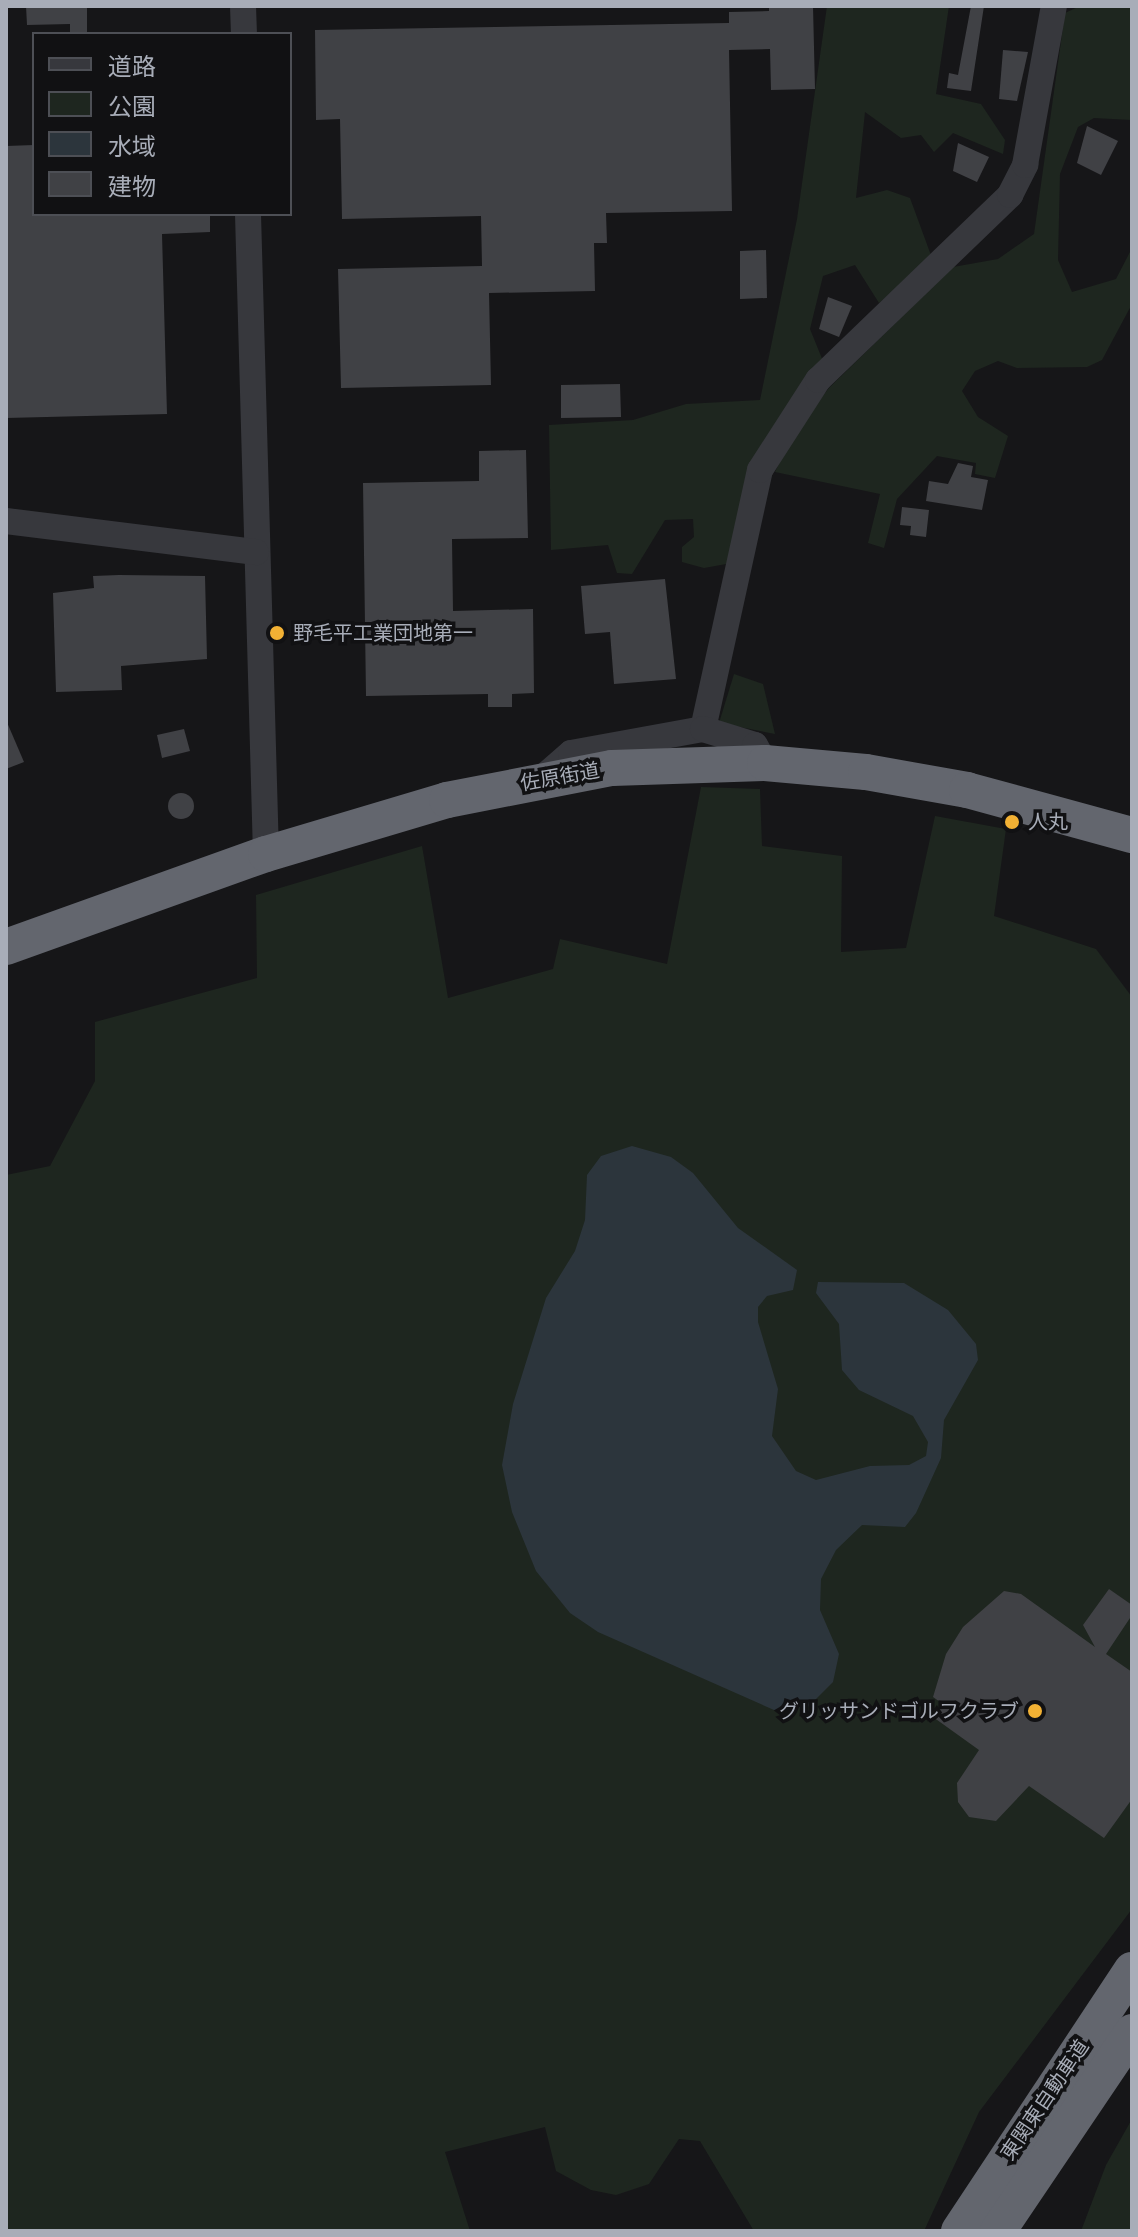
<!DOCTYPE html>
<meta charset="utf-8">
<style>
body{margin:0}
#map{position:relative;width:1138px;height:2237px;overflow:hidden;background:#161618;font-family:Helvetica,"Noto Sans JP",sans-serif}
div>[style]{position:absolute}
.green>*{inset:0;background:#1e261f}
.water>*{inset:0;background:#2c353c}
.building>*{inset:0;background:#404145}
.round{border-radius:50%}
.minor>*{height:26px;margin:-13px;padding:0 13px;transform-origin:13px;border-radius:13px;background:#37383d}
.highway>*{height:36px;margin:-18px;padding:0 18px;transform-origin:18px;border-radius:18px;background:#63666e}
.dots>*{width:22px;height:22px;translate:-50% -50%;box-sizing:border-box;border:4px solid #111113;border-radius:50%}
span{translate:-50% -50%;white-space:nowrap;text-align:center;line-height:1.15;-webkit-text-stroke:7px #111113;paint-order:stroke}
.poi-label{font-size:20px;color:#a8adb8}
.left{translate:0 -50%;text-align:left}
.right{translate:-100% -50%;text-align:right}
.street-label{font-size:20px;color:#a8adb8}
.frame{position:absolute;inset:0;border:8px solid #a8adb8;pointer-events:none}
.legend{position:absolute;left:32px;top:32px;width:260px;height:184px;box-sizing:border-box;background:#111113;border:2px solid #4d4f55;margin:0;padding:10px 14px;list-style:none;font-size:24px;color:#a8adb8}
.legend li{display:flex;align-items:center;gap:16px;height:40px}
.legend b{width:40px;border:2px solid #4d4f55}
</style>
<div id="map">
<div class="green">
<i style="clip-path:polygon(827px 6px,949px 6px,936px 94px,981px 104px,1005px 140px,1003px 154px,953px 133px,934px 152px,921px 135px,901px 138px,865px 112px,856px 198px,887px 190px,910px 198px,932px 258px,879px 303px,855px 265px,823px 276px,810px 329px,823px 361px,726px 564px,704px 568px,682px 562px,682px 547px,694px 537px,693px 519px,665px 520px,632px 574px,617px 573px,608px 545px,551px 550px,549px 425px,633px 420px,686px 404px,760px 400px,797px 219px)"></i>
<i style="clip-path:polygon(1080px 6px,1132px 6px,1132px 120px,1094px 118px,1078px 127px,1060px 174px,1058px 260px,1072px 292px,1116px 279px,1132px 248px,1132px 304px,1102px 360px,1087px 367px,1017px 368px,998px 361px,975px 371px,962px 391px,978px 417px,1008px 436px,995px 478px,975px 474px,976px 463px,937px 456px,897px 499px,884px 548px,868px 543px,880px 494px,775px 472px,795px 431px,829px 388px,953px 267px,998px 259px,1034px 234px,1065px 13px)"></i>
<i style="clip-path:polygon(734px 674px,763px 684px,775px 734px,719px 723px)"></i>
<i style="clip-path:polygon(701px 787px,760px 789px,762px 846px,842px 856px,841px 952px,906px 948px,935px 816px,1006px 829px,994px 916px,1096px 949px,1132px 997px,1132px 1909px,979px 2112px,924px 2231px,754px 2231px,700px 2141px,679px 2139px,649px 2184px,616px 2195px,591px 2190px,556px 2171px,545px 2127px,445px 2152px,470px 2231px,6px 2231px,6px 1175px,50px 1166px,95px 1081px,95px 1022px,257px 978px,256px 895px,422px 846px,448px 998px,553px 969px,560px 939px,667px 964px)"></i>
<i style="clip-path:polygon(1132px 2119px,1132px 2231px,1081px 2231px,1106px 2165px)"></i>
</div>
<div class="water">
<i style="clip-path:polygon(632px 1146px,671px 1157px,693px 1173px,738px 1228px,797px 1270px,793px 1290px,767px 1296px,758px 1307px,758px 1322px,778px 1389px,772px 1436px,796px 1471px,816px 1480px,870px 1466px,909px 1465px,926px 1456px,928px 1442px,913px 1416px,859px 1390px,842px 1370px,839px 1324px,816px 1293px,818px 1282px,904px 1283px,948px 1310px,976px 1344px,978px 1360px,944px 1420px,941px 1458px,916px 1513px,905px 1527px,862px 1525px,836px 1550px,821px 1579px,820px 1610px,839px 1654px,833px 1682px,808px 1707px,774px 1710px,598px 1632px,570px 1613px,536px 1571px,512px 1512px,502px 1465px,513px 1404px,546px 1298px,575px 1251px,585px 1220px,587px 1175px,601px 1156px)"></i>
</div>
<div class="building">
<i style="clip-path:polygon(26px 6px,87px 6px,87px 34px,70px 34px,70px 24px,27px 25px)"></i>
<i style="clip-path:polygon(769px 6px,813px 6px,815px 89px,771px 90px,770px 49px,729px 50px,732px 211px,606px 213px,607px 243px,594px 243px,595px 291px,489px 293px,491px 385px,341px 388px,338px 269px,482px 266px,481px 216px,342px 219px,340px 119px,316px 120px,315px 30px,729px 23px,729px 12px,769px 11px)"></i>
<i style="clip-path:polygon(971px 6px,984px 6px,971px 91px,947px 88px,949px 73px,958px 75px)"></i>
<i style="clip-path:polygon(1003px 50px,1028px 52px,1017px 101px,999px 99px)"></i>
<i style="clip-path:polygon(1087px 126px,1118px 141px,1101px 175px,1077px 163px)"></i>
<i style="clip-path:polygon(958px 143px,989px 157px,977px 182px,953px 171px)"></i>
<i style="clip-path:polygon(34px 145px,34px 214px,210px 214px,210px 232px,162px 234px,167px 414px,6px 418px,6px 146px)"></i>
<i style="clip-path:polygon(766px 250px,767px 298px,740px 299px,740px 251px)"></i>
<i style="clip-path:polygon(828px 297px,852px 306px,839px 337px,819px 329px)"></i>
<i style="clip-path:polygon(620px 384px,621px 417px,561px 418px,561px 385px)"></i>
<i style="clip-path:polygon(526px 450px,528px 538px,452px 539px,453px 611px,533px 609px,534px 693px,512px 694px,512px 707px,488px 707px,488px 694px,366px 696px,363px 483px,479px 481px,479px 451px)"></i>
<i style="clip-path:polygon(958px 463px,973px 466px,971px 477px,988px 480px,982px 510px,926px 501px,929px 481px,948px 484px)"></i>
<i style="clip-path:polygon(902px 507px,929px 510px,926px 537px,910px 535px,911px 526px,900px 525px)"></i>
<i style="clip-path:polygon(119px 575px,205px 576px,207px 659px,121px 666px,122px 690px,56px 692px,53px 593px,94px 588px,93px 576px)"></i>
<i style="clip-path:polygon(665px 579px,676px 679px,614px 684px,610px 632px,585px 634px,581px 586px)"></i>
<i style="clip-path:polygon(6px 720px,24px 762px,6px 769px)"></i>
<i style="clip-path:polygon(184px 729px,190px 751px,162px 758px,157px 735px)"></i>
<i class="round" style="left:168px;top:793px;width:26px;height:26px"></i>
<i style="clip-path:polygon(1109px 1589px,1132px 1605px,1132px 1615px,1106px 1654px,1132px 1672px,1132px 1799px,1104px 1838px,1029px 1786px,996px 1821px,969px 1817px,958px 1802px,957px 1783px,979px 1750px,933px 1717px,943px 1704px,933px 1697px,946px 1654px,963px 1627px,1004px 1591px,1021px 1594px,1095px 1647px,1083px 1625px)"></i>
</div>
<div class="minor">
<i style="left:243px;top:6px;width:28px;rotate:88deg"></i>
<i style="left:248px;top:214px;width:640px;rotate:88.39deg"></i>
<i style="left:6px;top:521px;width:252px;rotate:7.1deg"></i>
<i style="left:703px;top:729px;width:265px;rotate:-77.6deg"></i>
<i style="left:760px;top:470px;width:107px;rotate:-57.2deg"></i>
<i style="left:818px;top:380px;width:267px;rotate:-43.9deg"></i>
<i style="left:1010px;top:195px;width:34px;rotate:-63deg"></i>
<i style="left:1025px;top:165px;width:162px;rotate:-79.7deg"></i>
<i style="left:540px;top:780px;width:41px;rotate:-41.1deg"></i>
<i style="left:571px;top:753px;width:134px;rotate:-10.3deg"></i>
<i style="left:703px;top:729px;width:54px;rotate:17.1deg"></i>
<i style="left:755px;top:745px;width:21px;rotate:61deg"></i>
</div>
<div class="highway">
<i style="left:6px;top:947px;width:276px;rotate:-19.7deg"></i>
<i style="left:266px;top:854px;width:189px;rotate:-16.6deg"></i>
<i style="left:447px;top:800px;width:168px;rotate:-11deg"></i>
<i style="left:612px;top:768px;width:153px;rotate:-1.9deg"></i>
<i style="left:765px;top:763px;width:101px;rotate:5.1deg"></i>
<i style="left:866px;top:772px;width:103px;rotate:10.1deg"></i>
<i style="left:967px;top:790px;width:171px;rotate:15.3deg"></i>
<i style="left:959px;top:2231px;width:313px;rotate:-56.5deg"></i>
<i style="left:998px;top:2231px;width:240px;rotate:-56deg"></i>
</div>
<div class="dots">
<i style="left:277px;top:633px;background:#f2b134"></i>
<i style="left:1012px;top:822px;background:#f2b134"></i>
<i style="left:1035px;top:1711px;background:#f2b134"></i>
</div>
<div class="poi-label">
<span class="left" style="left:293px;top:633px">野毛平工業団地第一</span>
<span class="left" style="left:1028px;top:822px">人丸</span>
<span class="right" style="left:1019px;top:1711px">グリッサンドゴルフクラブ</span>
</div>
<div class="street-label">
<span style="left:560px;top:777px;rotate:-10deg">佐原街道</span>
<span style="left:1045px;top:2100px;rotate:-56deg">東関東自動車道</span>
</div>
<div class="frame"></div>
<ul class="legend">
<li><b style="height:10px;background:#37383d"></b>道路</li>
<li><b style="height:22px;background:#1e261f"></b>公園</li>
<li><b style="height:22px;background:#2c353c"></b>水域</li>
<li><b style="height:22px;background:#404145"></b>建物</li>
</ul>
</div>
